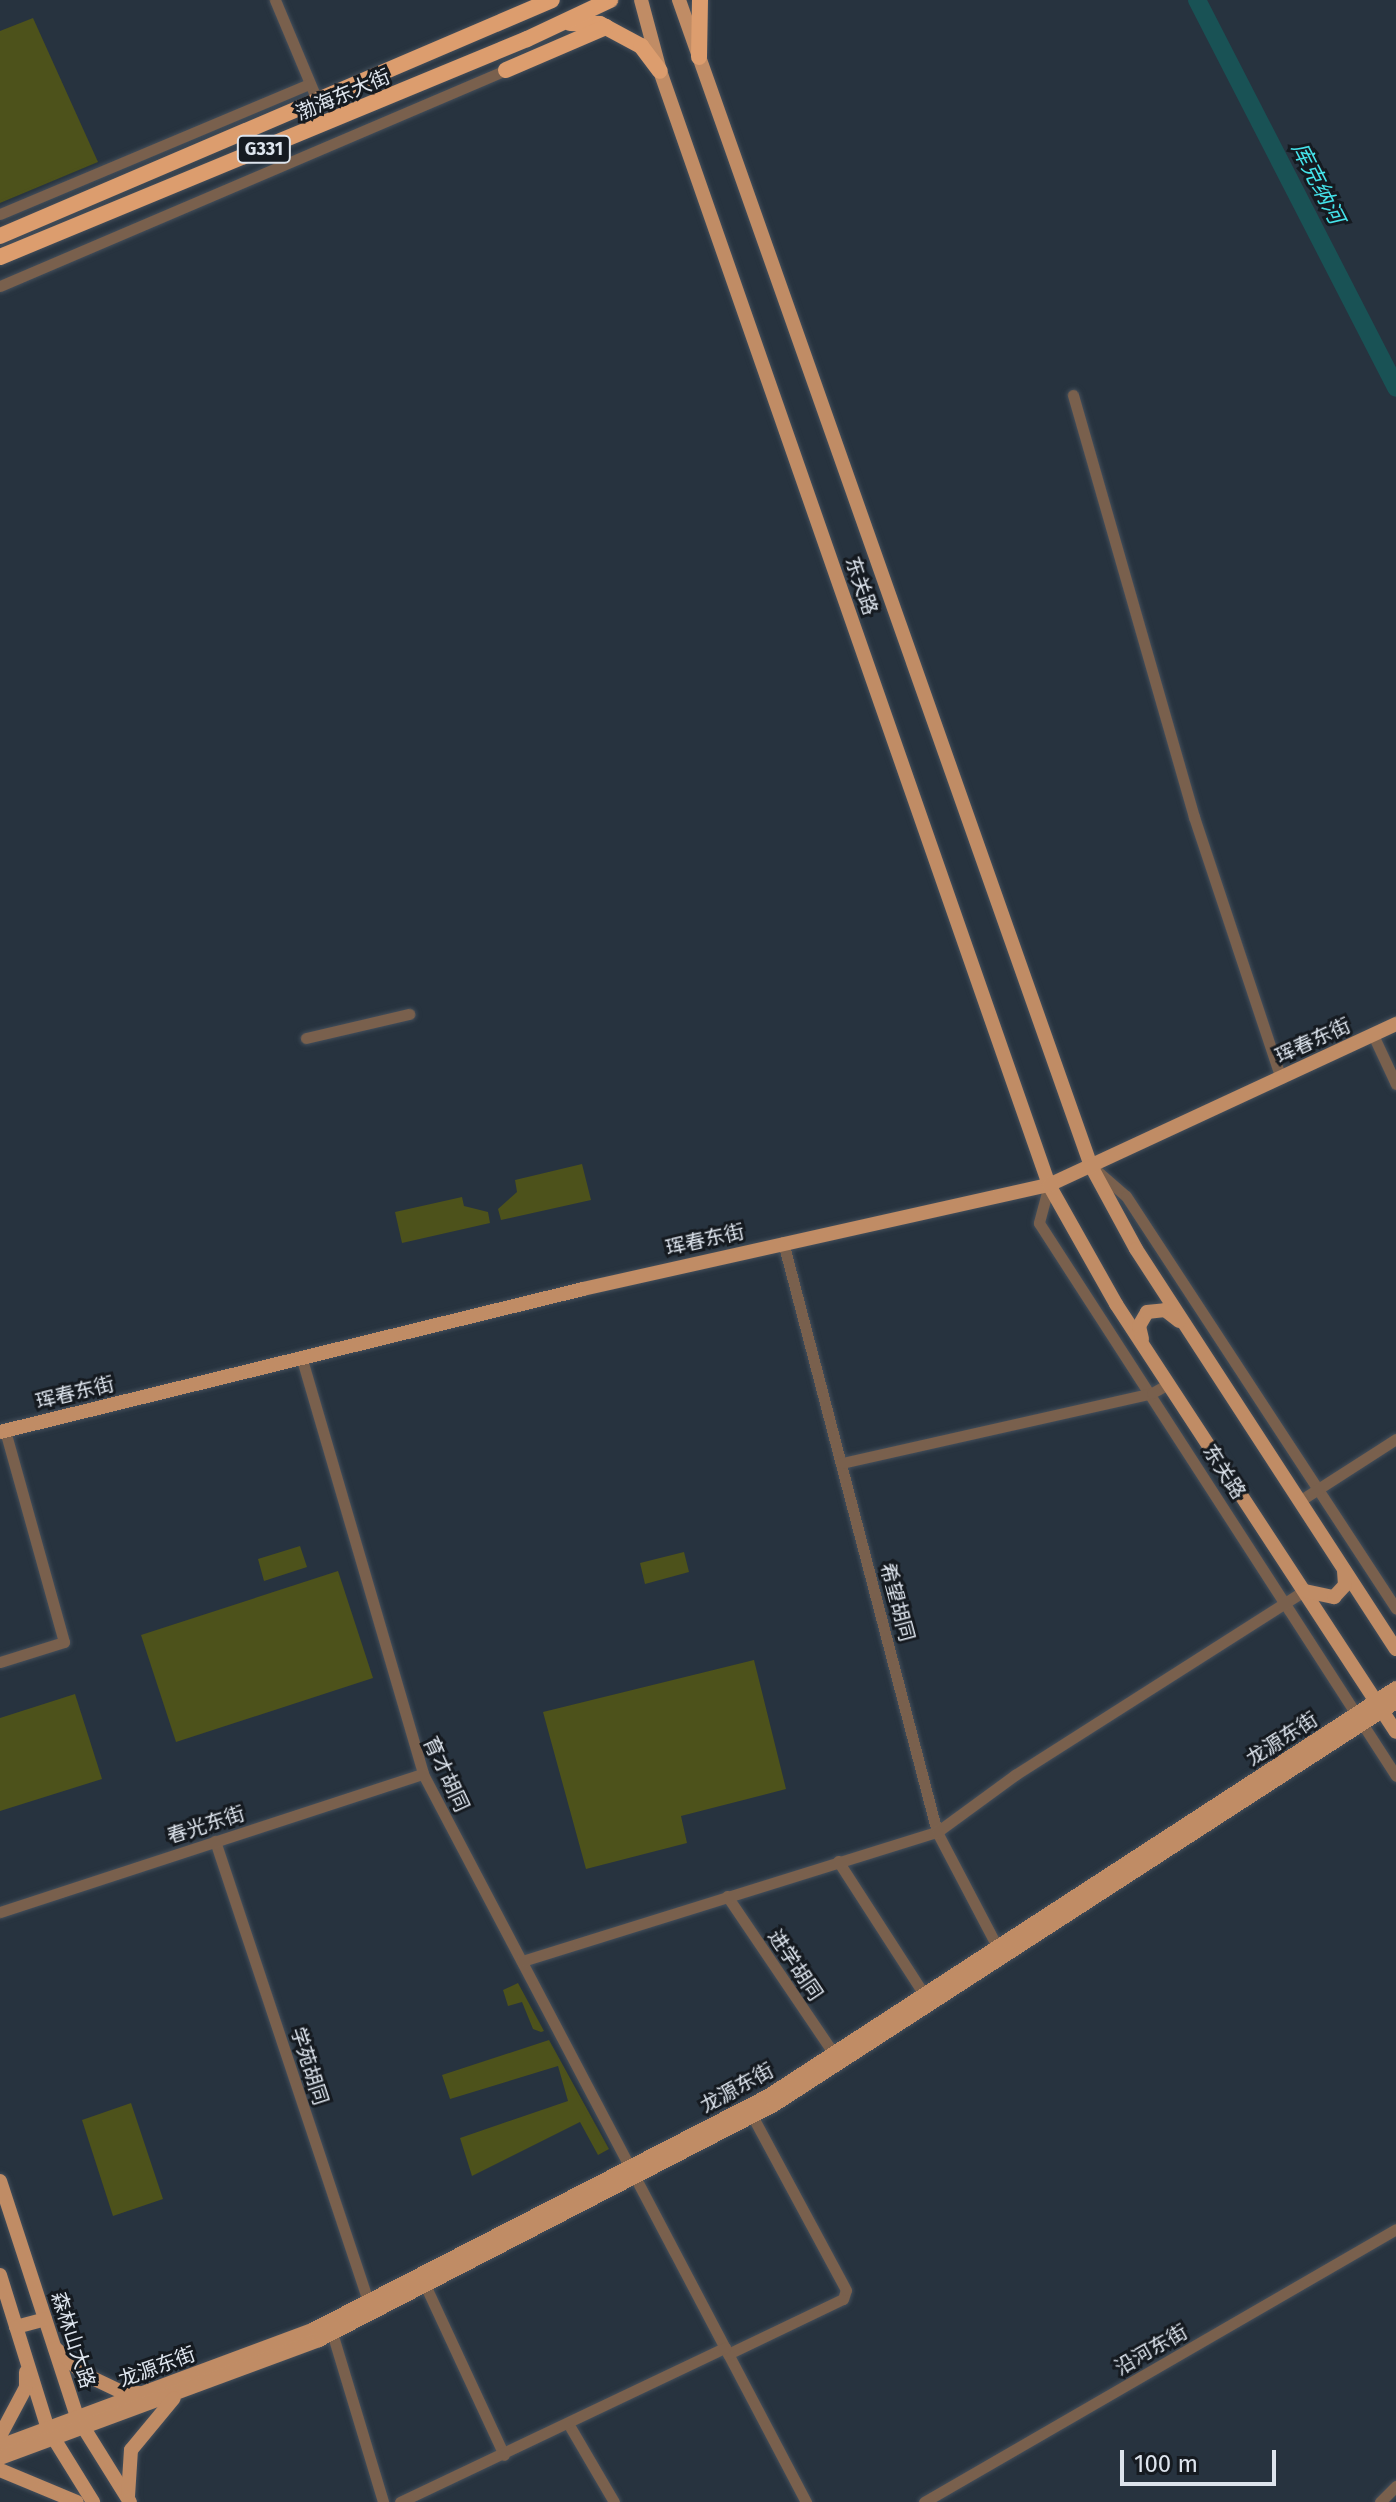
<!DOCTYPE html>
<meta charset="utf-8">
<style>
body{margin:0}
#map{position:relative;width:1396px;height:2502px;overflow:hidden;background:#27333f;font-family:"Fira Sans","Noto Sans SC",sans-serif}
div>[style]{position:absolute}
.green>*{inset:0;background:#4d521b}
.river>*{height:18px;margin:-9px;padding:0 9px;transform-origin:9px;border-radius:9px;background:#195255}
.roads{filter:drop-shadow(0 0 2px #444f5b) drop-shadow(0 0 2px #444f5b)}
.minor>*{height:11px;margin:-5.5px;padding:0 5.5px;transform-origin:5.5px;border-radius:5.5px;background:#79604d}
.major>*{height:14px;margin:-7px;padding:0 7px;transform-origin:7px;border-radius:7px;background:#c08c65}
.highway>*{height:16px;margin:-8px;padding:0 8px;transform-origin:8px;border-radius:8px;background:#dc9d6e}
span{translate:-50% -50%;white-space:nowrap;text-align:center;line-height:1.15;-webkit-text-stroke:6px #151a20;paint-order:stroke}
.shield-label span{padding:2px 6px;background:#151a20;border:2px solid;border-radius:6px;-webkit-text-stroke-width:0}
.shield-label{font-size:18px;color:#dde4ed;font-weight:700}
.street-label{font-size:20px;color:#dde4ed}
.water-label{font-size:22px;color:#45e3ea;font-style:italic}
.scale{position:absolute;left:1120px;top:2450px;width:156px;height:36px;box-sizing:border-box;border:4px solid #dde4ed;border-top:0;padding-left:10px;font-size:24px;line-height:28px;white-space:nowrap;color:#dde4ed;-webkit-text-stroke:6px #151a20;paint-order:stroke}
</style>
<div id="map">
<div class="green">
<i style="clip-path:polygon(33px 18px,98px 162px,0 203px,0 31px)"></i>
<i style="clip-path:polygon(582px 1164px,591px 1200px,501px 1220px,498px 1209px,517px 1192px,515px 1180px)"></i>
<i style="clip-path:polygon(462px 1197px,464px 1206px,488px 1212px,490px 1223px,402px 1243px,395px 1212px)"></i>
<i style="clip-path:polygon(300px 1546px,307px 1567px,264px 1581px,258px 1559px)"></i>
<i style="clip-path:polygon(684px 1552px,689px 1572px,645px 1584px,640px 1563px)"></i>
<i style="clip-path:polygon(338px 1571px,373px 1678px,176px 1742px,141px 1635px)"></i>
<i style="clip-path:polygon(754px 1660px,786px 1789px,681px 1816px,687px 1843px,586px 1869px,543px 1712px)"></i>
<i style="clip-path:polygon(75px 1694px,102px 1779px,0 1811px,0 1718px)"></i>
<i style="clip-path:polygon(518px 1983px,544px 2031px,541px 2032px,533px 2029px,522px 2002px,508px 2006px,503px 1990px)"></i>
<i style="clip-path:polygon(549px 2040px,609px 2149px,598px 2155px,580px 2122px,472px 2176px,460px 2138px,568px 2101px,558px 2066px,450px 2099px,442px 2075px)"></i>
<i style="clip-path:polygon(131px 2103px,163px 2199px,113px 2216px,82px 2120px)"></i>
</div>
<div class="river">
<i style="left:1197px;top:0;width:436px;rotate:62.8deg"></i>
</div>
<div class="roads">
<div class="minor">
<i style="left:275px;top:0;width:108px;rotate:67.2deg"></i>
<i style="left:0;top:214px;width:336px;rotate:-22.8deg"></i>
<i style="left:0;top:286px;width:550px;rotate:-23.12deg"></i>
<i style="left:1073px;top:395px;width:439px;rotate:74deg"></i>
<i style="left:1194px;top:817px;width:275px;rotate:71.6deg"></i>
<i style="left:1373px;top:1035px;width:54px;rotate:64.9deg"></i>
<i style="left:306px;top:1038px;width:106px;rotate:-13.1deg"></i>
<i style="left:1097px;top:1171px;width:38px;rotate:41deg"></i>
<i style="left:1126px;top:1196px;width:493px;rotate:56.8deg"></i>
<i style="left:1049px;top:1185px;width:39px;rotate:105deg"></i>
<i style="left:1039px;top:1223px;width:658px;rotate:57.15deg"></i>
<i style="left:783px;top:1242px;width:610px;rotate:75.37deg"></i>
<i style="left:937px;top:1832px;width:138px;rotate:62.3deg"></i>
<i style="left:301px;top:1356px;width:435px;rotate:73.7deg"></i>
<i style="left:423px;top:1774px;width:823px;rotate:62.25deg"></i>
<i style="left:842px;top:1463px;width:318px;rotate:-12.7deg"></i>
<i style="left:1152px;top:1393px;width:18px;rotate:-29deg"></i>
<i style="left:1301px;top:1500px;width:113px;rotate:-32.7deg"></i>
<i style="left:0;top:1662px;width:67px;rotate:-17.4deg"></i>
<i style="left:64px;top:1642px;width:219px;rotate:-105.6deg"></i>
<i style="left:215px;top:1841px;width:487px;rotate:71.6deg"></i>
<i style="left:838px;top:1861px;width:161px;rotate:57.2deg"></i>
<i style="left:727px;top:1896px;width:191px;rotate:55.9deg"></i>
<i style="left:0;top:1912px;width:445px;rotate:-18.1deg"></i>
<i style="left:522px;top:1961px;width:435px;rotate:-17.3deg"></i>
<i style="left:937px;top:1832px;width:97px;rotate:-36.2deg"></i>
<i style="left:1015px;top:1775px;width:343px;rotate:-32.5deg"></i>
<i style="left:426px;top:2287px;width:185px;rotate:65.1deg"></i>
<i style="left:330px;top:2326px;width:184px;rotate:73.2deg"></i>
<i style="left:728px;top:2354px;width:127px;rotate:-25.6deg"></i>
<i style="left:843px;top:2299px;width:9px;rotate:-72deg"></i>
<i style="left:846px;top:2290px;width:202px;rotate:-118.3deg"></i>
<i style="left:569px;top:2425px;width:89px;rotate:59.7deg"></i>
<i style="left:400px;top:2502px;width:360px;rotate:-25.4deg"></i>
<i style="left:924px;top:2502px;width:545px;rotate:-30.04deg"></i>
<i style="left:1380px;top:2502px;width:23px;rotate:-45deg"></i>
</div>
<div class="major">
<i style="left:641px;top:0;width:73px;rotate:75deg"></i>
<i style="left:660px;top:71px;width:1180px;rotate:70.75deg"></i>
<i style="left:1049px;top:1185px;width:137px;rotate:60.6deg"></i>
<i style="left:1116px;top:1304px;width:511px;rotate:56.81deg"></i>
<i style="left:679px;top:0;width:1237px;rotate:70.54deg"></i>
<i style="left:1091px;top:1166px;width:94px;rotate:61.5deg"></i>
<i style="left:1136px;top:1249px;width:477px;rotate:57deg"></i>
<i style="left:1142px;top:1339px;width:13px;rotate:-103deg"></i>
<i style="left:1139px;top:1326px;width:16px;rotate:-60deg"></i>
<i style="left:1147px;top:1312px;width:18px;rotate:-6deg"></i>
<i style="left:1165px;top:1310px;width:18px;rotate:38deg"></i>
<i style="left:0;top:1432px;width:600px;rotate:-13.78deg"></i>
<i style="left:583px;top:1289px;width:477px;rotate:-12.6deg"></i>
<i style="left:1049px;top:1185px;width:383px;rotate:-24.9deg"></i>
<i style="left:1305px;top:1591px;width:30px;rotate:12deg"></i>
<i style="left:1334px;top:1597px;width:16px;rotate:-47deg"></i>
<i style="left:1345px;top:1585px;width:15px;rotate:-94deg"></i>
<i style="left:0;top:2181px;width:248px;rotate:71.9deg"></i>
<i style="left:77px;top:2417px;width:100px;rotate:58.1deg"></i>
<i style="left:0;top:2275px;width:161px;rotate:72.7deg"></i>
<i style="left:48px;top:2429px;width:86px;rotate:58.3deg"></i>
<i style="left:16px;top:2327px;width:30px;rotate:-15deg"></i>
<i style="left:55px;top:2348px;width:39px;rotate:42deg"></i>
<i style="left:84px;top:2374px;width:47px;rotate:25.5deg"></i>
<i style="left:126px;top:2394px;width:13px;rotate:-4deg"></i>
<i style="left:0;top:2436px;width:55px;rotate:-62deg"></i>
<i style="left:26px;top:2387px;width:15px;rotate:-90deg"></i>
<i style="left:0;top:2446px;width:335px;rotate:-20.4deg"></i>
<i style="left:314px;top:2329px;width:510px;rotate:-27.17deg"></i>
<i style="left:768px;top:2096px;width:749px;rotate:-33.01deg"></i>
<i style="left:0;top:2458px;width:340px;rotate:-20.3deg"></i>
<i style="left:319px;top:2340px;width:512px;rotate:-27.32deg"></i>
<i style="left:774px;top:2105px;width:741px;rotate:-32.94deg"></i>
<i style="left:0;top:2470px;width:83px;rotate:22.6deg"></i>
<i style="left:128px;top:2496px;width:46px;rotate:-86.3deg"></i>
<i style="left:131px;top:2450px;width:67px;rotate:-50.4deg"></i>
</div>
<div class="highway">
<i style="left:570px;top:23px;width:30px;rotate:2deg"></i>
<i style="left:600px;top:24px;width:47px;rotate:28.2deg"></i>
<i style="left:641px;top:46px;width:31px;rotate:53deg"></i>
<i style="left:699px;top:57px;width:57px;rotate:-89deg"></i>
<i style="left:506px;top:70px;width:109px;rotate:-23.3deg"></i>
<i style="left:0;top:236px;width:600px;rotate:-23.15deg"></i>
<i style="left:0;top:257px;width:570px;rotate:-22.47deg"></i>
<i style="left:527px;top:39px;width:92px;rotate:-25.2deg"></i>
</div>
</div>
<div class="shield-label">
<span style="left:264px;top:149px">G331</span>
</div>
<div class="street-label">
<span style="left:343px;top:95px;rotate:-23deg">渤海东大街</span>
<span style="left:861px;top:586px;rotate:71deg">东关路</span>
<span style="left:1313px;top:1041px;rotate:-25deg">珲春东街</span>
<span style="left:705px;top:1240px;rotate:-13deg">珲春东街</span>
<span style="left:75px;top:1393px;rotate:-14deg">珲春东街</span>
<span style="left:1224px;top:1472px;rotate:57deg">东关路</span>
<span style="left:897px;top:1602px;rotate:75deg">希望胡同</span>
<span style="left:1282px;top:1739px;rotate:-33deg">龙源东街</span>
<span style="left:446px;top:1774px;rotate:65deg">育才胡同</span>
<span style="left:206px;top:1825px;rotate:-18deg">春光东街</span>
<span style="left:795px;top:1965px;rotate:56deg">进学胡同</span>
<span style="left:309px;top:2066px;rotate:72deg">学苑胡同</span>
<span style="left:737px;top:2088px;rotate:-29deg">龙源东街</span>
<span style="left:73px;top:2340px;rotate:72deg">森林山大路</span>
<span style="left:1151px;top:2350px;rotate:-30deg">沿河东街</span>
<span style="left:157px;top:2367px;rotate:-20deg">龙源东街</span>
</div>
<div class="water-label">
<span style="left:1318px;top:183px;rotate:63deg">库克纳河</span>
</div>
<div class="scale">100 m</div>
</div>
